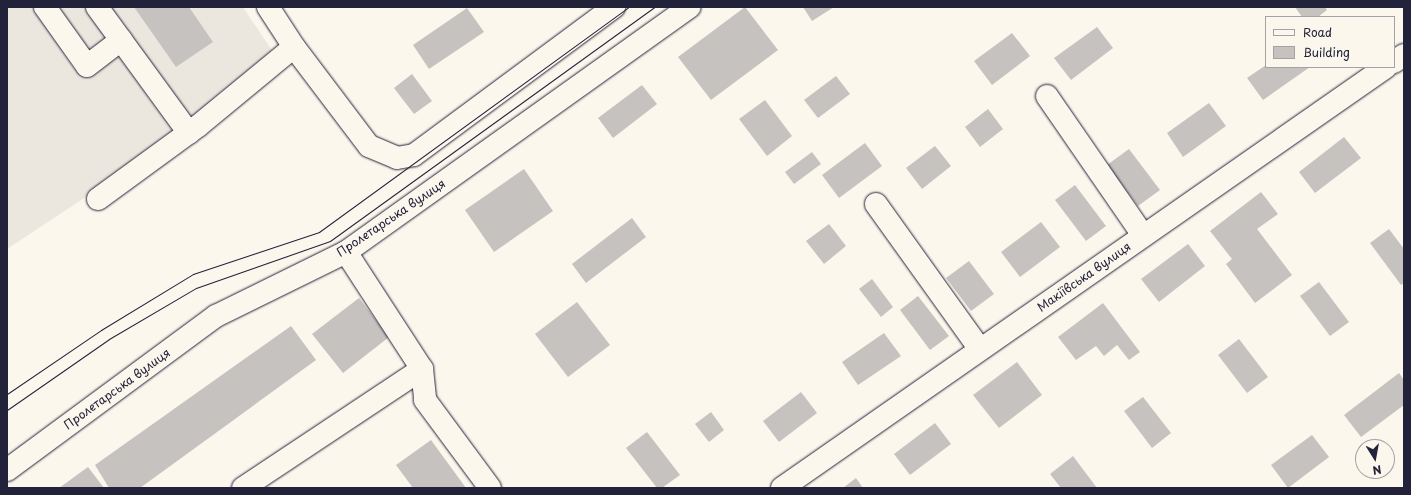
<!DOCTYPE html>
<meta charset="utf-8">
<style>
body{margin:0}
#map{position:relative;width:1411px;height:495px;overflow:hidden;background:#fbf7ec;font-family:"Playpen Sans",sans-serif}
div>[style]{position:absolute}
.built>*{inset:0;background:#ebe7df}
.building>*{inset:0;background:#c6c2c0}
.roads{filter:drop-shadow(0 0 1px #22223b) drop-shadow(0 0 1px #22223b)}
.minor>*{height:22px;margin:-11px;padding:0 11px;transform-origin:11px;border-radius:11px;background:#fbf7ec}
.tram>*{height:1px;margin:-0.5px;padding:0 0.5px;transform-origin:0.5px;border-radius:0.5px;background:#22223b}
span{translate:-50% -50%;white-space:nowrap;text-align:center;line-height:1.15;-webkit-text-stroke:3px #fbf7ec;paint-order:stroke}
.street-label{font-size:12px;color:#22223b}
.frame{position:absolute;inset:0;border:8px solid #22223b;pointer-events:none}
.legend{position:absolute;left:1265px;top:16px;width:130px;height:52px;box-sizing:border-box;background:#fbf7ec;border:1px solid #a4a2a5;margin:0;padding:5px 7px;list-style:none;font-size:12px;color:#22223b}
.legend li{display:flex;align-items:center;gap:8px;height:20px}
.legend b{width:20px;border:1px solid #a4a2a5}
.north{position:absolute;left:1355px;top:439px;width:40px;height:40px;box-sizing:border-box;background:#fbf7ec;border:1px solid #a4a2a5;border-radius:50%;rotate:169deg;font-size:11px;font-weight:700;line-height:16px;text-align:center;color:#22223b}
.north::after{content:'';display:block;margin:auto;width:14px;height:18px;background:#22223b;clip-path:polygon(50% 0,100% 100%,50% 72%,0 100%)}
</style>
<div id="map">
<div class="built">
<i style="clip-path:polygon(7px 7px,243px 7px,283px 67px,7px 249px)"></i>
</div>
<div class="building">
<i style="clip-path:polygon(134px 7px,189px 7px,213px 42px,176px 67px)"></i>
<i style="clip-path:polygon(745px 7px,778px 50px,711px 100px,678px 57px)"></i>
<i style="clip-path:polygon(803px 7px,834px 7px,812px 21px)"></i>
<i style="clip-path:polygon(1295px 7px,1325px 7px,1327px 10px,1318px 17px,1302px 17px)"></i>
<i style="clip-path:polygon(467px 8px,484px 32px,429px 69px,413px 45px)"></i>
<i style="clip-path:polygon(1097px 27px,1113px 48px,1071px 80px,1054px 58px)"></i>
<i style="clip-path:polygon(1012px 33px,1030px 56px,992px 85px,974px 61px)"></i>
<i style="clip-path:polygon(1266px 65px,1266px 67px,1310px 67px,1263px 100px,1247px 78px)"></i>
<i style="clip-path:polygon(412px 74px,432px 101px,414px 114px,394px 88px)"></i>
<i style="clip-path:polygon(836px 76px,850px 94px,818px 118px,804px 100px)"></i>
<i style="clip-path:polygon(642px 85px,657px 104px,613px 138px,598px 118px)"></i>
<i style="clip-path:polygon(765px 100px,792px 136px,767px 156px,739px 119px)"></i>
<i style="clip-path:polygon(1209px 103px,1226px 126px,1183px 157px,1167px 133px)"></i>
<i style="clip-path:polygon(988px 109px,1003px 129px,980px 147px,965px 127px)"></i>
<i style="clip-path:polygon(1344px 137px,1361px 158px,1315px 193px,1299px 172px)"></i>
<i style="clip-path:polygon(865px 143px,882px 166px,839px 198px,822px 175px)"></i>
<i style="clip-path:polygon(935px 146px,951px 166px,922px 189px,906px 168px)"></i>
<i style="clip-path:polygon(1129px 149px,1160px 190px,1138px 206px,1107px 165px)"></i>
<i style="clip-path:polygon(812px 152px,821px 164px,794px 184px,785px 172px)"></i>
<i style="clip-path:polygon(524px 169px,553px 211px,494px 252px,465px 210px)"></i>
<i style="clip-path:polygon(1075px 185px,1106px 226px,1086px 241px,1055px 200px)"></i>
<i style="clip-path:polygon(1261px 192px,1278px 214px,1257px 229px,1292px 275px,1255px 303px,1226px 264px,1232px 259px,1210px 231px)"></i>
<i style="clip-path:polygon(632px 218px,646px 237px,586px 283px,572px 264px)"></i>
<i style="clip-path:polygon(1041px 222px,1060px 247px,1020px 277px,1001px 252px)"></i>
<i style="clip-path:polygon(829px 224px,846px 246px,824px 264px,806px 241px)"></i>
<i style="clip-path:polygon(1389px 229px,1404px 249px,1404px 283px,1401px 285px,1370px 243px)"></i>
<i style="clip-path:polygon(1188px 244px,1205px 266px,1159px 302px,1141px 279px)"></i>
<i style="clip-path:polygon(969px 261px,994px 294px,971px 311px,946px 278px)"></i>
<i style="clip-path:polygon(872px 279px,893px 307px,881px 317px,859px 289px)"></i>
<i style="clip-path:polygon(1319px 282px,1349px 322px,1330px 336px,1300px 296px)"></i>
<i style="clip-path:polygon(918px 296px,949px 336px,930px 350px,900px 310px)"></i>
<i style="clip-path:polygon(359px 298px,389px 337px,343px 373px,312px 334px)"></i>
<i style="clip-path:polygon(577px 302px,610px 345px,568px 377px,535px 334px)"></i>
<i style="clip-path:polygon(1103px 303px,1140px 352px,1129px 360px,1117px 345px,1104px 356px,1096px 346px,1076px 360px,1058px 337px)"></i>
<i style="clip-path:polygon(291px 326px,316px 360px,140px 488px,109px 488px,95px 465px)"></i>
<i style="clip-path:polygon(884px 333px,901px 356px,858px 385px,842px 362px)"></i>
<i style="clip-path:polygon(1239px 339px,1268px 377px,1247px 393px,1218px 355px)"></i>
<i style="clip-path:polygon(1017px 362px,1042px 395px,999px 428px,973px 395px)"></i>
<i style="clip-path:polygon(1399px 373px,1404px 380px,1404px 405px,1361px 437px,1344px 415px)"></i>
<i style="clip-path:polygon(801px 392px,817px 413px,779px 442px,763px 421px)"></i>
<i style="clip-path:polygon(1143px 397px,1171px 433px,1152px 448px,1124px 411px)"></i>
<i style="clip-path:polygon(711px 412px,724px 430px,709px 442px,695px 424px)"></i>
<i style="clip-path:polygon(935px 423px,951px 444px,910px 475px,894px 454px)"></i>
<i style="clip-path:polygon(647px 432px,680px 475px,662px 488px,657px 488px,626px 448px)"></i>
<i style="clip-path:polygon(1312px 435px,1329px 457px,1288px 488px,1271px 465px)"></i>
<i style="clip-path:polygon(431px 440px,466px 488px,413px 488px,396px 465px)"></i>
<i style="clip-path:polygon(1073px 456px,1097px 488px,1061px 488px,1050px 474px)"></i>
<i style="clip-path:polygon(88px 467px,104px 488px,59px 488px)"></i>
<i style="clip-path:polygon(856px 478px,863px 488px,843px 488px)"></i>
</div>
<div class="roads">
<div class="minor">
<i style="left:45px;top:7px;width:72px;rotate:54.6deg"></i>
<i style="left:87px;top:66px;width:43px;rotate:-37.4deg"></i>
<i style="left:97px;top:7px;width:156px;rotate:53.9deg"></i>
<i style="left:268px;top:7px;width:48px;rotate:57deg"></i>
<i style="left:294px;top:47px;width:124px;rotate:52.9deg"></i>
<i style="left:369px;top:146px;width:30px;rotate:23deg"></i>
<i style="left:397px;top:158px;width:17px;rotate:-10deg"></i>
<i style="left:414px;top:155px;width:249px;rotate:-36.5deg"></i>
<i style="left:1394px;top:62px;width:12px;rotate:-35deg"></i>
<i style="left:1047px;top:96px;width:169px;rotate:55.4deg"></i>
<i style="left:98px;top:199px;width:124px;rotate:-36.1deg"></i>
<i style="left:198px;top:126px;width:124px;rotate:-39.5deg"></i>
<i style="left:876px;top:204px;width:178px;rotate:54.4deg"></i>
<i style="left:346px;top:252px;width:140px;rotate:57deg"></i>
<i style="left:422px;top:369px;width:31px;rotate:84deg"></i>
<i style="left:425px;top:400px;width:109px;rotate:53.5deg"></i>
<i style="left:7px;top:470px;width:260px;rotate:-36.4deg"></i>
<i style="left:216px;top:316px;width:145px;rotate:-26.2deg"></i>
<i style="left:346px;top:252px;width:422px;rotate:-35.5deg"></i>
<i style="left:243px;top:488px;width:215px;rotate:-33.6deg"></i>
<i style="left:782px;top:488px;width:736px;rotate:-34.88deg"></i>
</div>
</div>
<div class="tram">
<i style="left:7px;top:394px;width:114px;rotate:-34.2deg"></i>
<i style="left:101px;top:330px;width:108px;rotate:-31.3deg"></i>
<i style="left:193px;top:274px;width:133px;rotate:-18.4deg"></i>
<i style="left:319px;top:232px;width:383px;rotate:-36deg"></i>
<i style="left:7px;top:410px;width:124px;rotate:-34.8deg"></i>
<i style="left:109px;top:339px;width:101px;rotate:-30.4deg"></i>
<i style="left:196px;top:288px;width:142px;rotate:-19.3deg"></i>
<i style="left:330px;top:241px;width:400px;rotate:-35.8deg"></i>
</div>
<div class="street-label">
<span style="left:391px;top:218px;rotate:-34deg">Пролетарська вулиця</span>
<span style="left:1084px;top:277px;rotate:-35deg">Макіївська вулиця</span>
<span style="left:117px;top:389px;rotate:-36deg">Пролетарська вулиця</span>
</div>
<div class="frame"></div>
<ul class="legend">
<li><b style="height:5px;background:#fbf7ec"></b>Road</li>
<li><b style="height:11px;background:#c6c2c0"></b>Building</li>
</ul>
<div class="north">N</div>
</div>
